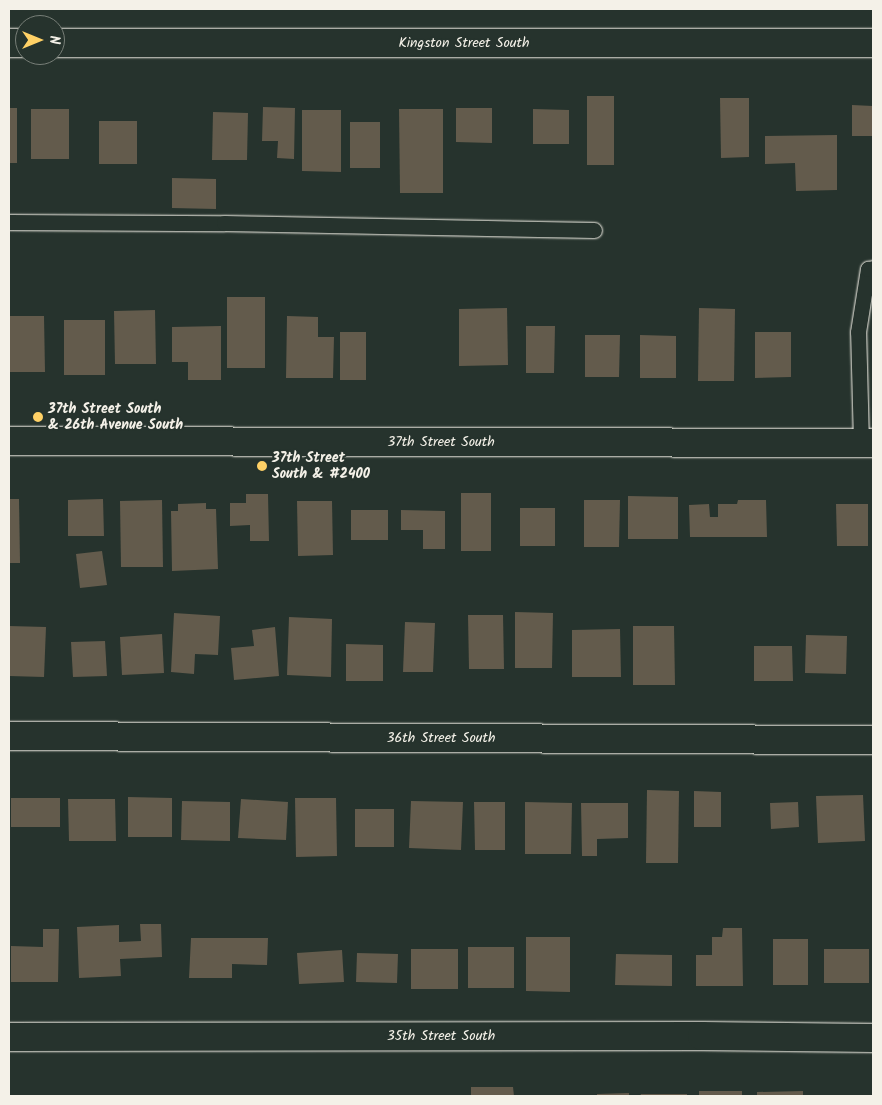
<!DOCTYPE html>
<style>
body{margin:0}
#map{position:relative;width:882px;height:1105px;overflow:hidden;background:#26332d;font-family:Kalam,sans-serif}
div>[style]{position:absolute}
.building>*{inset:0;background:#635b4c}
.roads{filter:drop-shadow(0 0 1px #f4f1e8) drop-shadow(0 0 1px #f4f1e8)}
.service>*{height:15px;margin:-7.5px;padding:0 7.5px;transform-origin:7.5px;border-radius:7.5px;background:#26332d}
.minor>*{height:28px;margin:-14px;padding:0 14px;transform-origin:14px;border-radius:14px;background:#26332d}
.tertiary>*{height:28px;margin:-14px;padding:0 14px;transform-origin:14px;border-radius:14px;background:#26332d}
.dots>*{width:14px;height:14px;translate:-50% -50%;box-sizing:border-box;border:2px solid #26332d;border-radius:50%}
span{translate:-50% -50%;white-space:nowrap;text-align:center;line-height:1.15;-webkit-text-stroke:4px #26332d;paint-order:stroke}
.street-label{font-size:14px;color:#f4f1e8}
.poi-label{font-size:14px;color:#f4f1e8;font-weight:700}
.left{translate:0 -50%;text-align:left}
.frame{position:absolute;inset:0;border:10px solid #f4f1e8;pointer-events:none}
.north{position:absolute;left:15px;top:15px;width:50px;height:50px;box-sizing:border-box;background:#26332d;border:1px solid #787f78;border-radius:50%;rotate:90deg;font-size:14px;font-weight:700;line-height:20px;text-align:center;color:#f4f1e8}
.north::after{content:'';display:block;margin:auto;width:18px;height:22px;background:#ffd166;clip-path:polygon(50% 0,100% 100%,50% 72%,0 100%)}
</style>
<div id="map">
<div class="building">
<i style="clip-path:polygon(587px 96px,614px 96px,614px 165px,587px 165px)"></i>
<i style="clip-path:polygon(720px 98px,749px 98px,749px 157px,721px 158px)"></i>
<i style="clip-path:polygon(852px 105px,873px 106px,873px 136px,852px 136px)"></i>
<i style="clip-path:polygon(263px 107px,295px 108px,294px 159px,277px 158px,278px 141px,262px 141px)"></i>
<i style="clip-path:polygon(9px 108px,17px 108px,17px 163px,9px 163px)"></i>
<i style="clip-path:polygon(456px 108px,492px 108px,492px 143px,456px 142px)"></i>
<i style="clip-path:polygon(31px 109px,69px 109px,69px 159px,31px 159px)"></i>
<i style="clip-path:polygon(399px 109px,443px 109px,443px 193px,400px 193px)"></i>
<i style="clip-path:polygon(533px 109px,569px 110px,569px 144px,533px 144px)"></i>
<i style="clip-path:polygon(302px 110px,341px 110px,341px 172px,302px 171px)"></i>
<i style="clip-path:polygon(213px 112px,248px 113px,247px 160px,212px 160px)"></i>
<i style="clip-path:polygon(99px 121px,137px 121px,137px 164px,99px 164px)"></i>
<i style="clip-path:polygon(350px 122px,380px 122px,380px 168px,350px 168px)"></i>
<i style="clip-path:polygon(837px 135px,837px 190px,796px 191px,795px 163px,765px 164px,765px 136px)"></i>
<i style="clip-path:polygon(172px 178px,216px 179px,216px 209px,172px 208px)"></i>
<i style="clip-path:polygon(227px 297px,265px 297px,265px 368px,227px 368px)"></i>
<i style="clip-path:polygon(507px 308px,508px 365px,459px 366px,459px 309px)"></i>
<i style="clip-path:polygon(699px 308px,735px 309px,734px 381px,698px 381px)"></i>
<i style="clip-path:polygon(155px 310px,156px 364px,115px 364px,114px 311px)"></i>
<i style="clip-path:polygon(9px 316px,44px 316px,45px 372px,9px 372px)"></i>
<i style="clip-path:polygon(287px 316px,318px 317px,318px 337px,334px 337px,333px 378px,286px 378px)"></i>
<i style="clip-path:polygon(64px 320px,105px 320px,105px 375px,64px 375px)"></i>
<i style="clip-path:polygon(221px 326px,221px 380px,188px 380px,188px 362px,172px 362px,172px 327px)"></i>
<i style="clip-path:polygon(526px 326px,555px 326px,554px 373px,526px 373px)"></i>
<i style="clip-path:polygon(340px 332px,366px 332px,366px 380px,340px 380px)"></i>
<i style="clip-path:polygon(755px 332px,791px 332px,791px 377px,755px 378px)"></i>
<i style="clip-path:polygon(585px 335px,620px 335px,619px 377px,585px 377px)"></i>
<i style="clip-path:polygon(640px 335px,676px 336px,676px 378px,640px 378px)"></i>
<i style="clip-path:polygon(461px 493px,491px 493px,491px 551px,461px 551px)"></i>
<i style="clip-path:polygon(246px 494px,268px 494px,269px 541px,250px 541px,250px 525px,230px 526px,230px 503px,246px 503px)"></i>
<i style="clip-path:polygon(628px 496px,678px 497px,678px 539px,628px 539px)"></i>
<i style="clip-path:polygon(9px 499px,19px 499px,20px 563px,9px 563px)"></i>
<i style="clip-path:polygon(103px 499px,104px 536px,68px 536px,68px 500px)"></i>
<i style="clip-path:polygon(162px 500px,163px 567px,121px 567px,120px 501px)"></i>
<i style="clip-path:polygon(584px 500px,620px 500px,619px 547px,584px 547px)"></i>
<i style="clip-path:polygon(738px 500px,766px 500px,767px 537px,690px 537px,689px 505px,709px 504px,710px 517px,718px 517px,718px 504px,737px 504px)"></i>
<i style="clip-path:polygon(297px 501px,332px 501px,333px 555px,298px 556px)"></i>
<i style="clip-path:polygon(206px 503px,206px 509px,216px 509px,218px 569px,172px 571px,171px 511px,178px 511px,178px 504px)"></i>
<i style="clip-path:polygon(836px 504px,868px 504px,868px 546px,837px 546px)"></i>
<i style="clip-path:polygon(520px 508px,555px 508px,555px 546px,520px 546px)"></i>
<i style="clip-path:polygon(351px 510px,388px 510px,388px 540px,351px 540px)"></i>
<i style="clip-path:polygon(401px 510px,445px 511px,445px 549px,423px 549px,423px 530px,401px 530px)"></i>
<i style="clip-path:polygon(102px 551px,107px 585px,80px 588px,76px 554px)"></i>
<i style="clip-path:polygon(515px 612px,553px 613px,552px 668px,515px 668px)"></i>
<i style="clip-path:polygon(174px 613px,220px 616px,218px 655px,195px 654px,194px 674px,171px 672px)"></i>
<i style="clip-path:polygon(468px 615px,503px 615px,504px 669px,469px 669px)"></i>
<i style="clip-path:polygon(289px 617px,332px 619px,331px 677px,287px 675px)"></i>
<i style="clip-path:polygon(405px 622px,435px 623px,433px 672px,403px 672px)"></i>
<i style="clip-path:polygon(9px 626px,46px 627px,44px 677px,9px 676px)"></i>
<i style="clip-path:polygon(633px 626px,674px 626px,675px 685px,633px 685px)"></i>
<i style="clip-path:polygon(275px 627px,279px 676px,234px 680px,231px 648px,254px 646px,252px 630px)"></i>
<i style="clip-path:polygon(620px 629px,621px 677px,572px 677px,572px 630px)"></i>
<i style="clip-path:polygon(162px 634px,164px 673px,122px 675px,120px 637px)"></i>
<i style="clip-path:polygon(806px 635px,847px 636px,846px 674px,805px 673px)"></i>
<i style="clip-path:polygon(105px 641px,107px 676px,73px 677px,71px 642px)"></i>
<i style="clip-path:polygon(346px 644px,383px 645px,383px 681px,346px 681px)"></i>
<i style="clip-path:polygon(754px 646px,792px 646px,793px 681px,754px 681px)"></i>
<i style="clip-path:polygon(647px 790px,679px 791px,678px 863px,646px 863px)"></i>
<i style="clip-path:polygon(694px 791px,721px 792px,721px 827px,694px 827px)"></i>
<i style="clip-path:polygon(863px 795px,865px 841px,818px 843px,816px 796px)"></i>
<i style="clip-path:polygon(128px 797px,172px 798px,172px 837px,128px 837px)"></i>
<i style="clip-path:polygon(11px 798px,60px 798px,60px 827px,11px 827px)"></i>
<i style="clip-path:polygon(295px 798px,336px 798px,337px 856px,296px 857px)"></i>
<i style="clip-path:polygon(68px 799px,115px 799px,116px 841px,69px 841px)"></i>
<i style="clip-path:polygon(241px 799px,288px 802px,286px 840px,238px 838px)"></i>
<i style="clip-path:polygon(182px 801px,230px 802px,230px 841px,181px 840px)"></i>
<i style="clip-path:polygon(411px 801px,463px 802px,461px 850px,409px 848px)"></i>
<i style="clip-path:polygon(474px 802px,505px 802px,505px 850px,475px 850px)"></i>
<i style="clip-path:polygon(525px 802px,572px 803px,571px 854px,525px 854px)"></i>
<i style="clip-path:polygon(798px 802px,799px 827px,771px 829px,770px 803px)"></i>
<i style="clip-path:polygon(581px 803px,628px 803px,628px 838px,597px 839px,597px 856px,582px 856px)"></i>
<i style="clip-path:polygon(355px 809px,394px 809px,394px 847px,355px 847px)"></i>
<i style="clip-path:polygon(140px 924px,161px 924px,162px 957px,120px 959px,121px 976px,79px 978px,77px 927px,119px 925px,119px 942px,141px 941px)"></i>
<i style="clip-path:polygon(723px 928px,742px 928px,743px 986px,696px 986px,696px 955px,712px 955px,712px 937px,722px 937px)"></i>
<i style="clip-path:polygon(43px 929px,59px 929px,58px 982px,11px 982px,11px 946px,43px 947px)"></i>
<i style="clip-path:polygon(526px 937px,570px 937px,570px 992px,526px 991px)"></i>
<i style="clip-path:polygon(191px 938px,268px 938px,267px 965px,232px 964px,232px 978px,189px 978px)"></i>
<i style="clip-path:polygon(773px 939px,808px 939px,808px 985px,773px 985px)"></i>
<i style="clip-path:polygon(468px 947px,514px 947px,514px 988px,468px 988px)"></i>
<i style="clip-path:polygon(411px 949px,458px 949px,458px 989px,411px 989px)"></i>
<i style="clip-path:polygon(824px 949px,869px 949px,869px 983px,824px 983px)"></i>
<i style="clip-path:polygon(342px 950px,344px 982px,299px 984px,297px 953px)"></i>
<i style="clip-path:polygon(357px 953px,398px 954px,397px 983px,356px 982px)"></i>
<i style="clip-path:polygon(616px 954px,672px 955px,672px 986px,615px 985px)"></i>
<i style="clip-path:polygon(471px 1087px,513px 1087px,514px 1096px,471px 1096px)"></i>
<i style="clip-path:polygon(699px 1091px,742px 1091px,742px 1096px,699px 1096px)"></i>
<i style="clip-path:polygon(803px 1091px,803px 1096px,757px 1096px,757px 1092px)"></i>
<i style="clip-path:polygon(629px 1093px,629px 1096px,597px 1096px,597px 1094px)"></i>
<i style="clip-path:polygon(641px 1094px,687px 1094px,687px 1096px,640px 1096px)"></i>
</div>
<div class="roads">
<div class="service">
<i style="left:9px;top:222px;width:215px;rotate:0.3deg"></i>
<i style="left:224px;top:223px;width:370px;rotate:1.1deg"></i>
<i style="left:861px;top:443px;width:111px;rotate:-91.5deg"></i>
<i style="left:858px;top:332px;width:64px;rotate:-81deg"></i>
<i style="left:868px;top:269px;width:5px;rotate:-11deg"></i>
</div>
<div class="minor">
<i style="left:9px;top:43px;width:16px"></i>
<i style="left:55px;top:43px;width:818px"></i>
<i style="left:9px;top:736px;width:864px;rotate:0.27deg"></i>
<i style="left:9px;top:1037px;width:693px;rotate:-0.08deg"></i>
<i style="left:702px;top:1036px;width:171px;rotate:0.7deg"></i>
</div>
<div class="tertiary">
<i style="left:9px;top:441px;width:864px;rotate:0.13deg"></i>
</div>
</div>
<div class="dots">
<i style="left:38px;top:417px;background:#ffd166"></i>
<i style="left:262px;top:466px;background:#ffd166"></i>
</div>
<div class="street-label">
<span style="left:464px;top:43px">Kingston Street South</span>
<span style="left:441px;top:442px">37th Street South</span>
<span style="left:441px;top:738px">36th Street South</span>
<span style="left:441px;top:1036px">35th Street South</span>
</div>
<div class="poi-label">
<span class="left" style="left:48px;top:417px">37th Street South<br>&amp; 26th Avenue South</span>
<span class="left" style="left:272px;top:466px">37th Street<br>South &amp; #2400</span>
</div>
<div class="frame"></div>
<div class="north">N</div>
</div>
